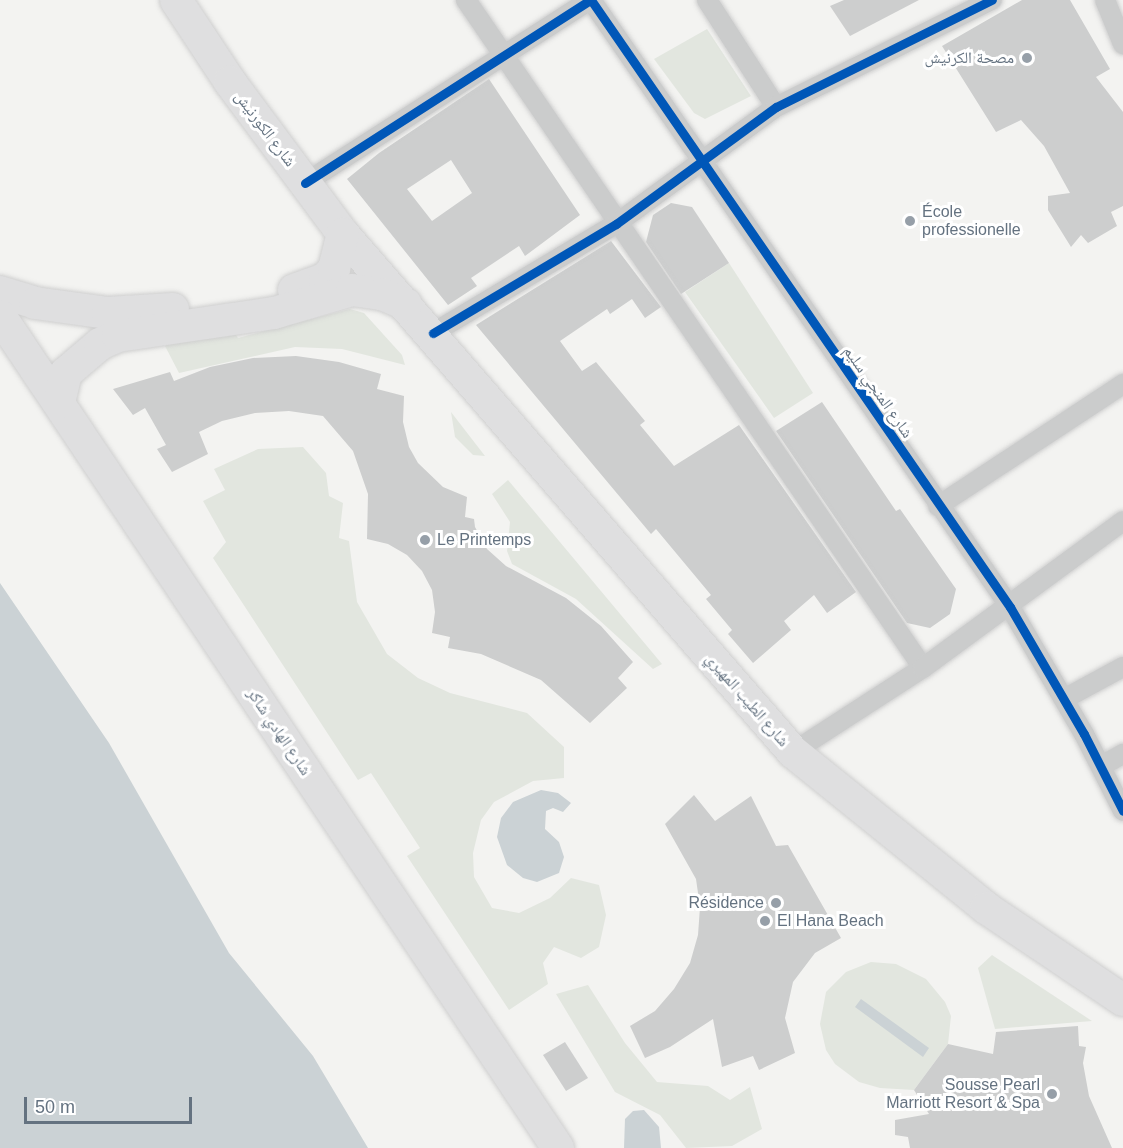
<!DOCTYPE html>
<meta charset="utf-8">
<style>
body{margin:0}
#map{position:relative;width:1123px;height:1148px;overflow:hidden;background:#f3f3f1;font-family:Arial,"Noto Naskh Arabic",sans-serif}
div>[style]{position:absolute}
.green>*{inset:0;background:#e2e6df}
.water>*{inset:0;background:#cbd2d5}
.building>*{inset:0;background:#cdcece}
.roads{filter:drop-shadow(0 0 2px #cfcfcf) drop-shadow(0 0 2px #cfcfcf)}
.minor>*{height:20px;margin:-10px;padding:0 10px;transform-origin:10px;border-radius:10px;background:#cbcccc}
.primary>*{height:32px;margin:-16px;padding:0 16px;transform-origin:16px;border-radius:16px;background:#dfdfe0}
.cycleway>*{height:9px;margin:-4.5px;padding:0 4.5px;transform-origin:4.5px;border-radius:4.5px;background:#0057b8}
.dots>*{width:16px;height:16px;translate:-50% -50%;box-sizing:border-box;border:3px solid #fff;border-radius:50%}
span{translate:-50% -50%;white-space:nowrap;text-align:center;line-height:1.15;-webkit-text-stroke:6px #fff;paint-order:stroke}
.poi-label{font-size:16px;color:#647280}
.right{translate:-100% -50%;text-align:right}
.left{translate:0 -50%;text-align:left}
.street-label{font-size:16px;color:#647280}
.scale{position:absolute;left:24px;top:1097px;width:168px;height:27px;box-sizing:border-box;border:3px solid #647280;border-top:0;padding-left:8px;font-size:18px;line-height:21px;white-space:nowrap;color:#647280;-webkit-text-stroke:4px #fff;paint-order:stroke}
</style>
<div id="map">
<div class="green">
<i style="clip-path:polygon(707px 29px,751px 96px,705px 119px,694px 113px,654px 59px)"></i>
<i style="clip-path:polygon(729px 263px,813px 393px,774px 418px,685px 292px)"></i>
<i style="clip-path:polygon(350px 309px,364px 313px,402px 355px,405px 365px,342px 349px,295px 347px,179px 373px,165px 346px,231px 327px,238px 338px)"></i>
<i style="clip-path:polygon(451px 412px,485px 456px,486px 456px,473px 455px,455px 437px)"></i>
<i style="clip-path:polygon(303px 447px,326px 473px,329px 496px,343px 503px,339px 538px,349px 541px,357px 602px,387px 654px,418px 678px,450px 693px,527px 713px,564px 747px,564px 778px,533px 781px,494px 802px,481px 820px,473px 853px,474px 877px,492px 908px,519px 913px,550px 898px,571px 878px,599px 885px,606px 915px,599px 947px,581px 958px,554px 947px,543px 963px,548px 984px,509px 1010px,407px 856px,420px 848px,371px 773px,358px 780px,213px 558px,226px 542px,203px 501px,225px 490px,214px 469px,258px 449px)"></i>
<i style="clip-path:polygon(508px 480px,662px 664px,653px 669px,576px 599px,512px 564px,507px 551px,510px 522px,492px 494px)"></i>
<i style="clip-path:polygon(992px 955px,1092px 1021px,995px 1029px,978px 968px)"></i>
<i style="clip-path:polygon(871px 962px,896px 964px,926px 979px,945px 1002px,951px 1016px,948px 1044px,914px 1090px,880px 1088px,859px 1082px,835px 1064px,826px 1050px,820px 1024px,826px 992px,846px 972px)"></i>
<i style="clip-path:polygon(588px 985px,625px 1043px,657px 1082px,708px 1086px,730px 1100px,750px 1087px,762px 1129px,732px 1146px,686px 1148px,660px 1115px,615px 1092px,556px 994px)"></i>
</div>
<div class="water">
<i style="clip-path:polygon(0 583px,109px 743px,229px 953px,313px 1056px,368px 1148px,0 1148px)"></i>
<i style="clip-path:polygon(541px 790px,558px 793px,571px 803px,563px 812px,553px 808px,546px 811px,545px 829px,559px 842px,564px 857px,559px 873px,537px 882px,523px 878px,507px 865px,497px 837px,501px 818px,513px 802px)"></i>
<i style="clip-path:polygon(861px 999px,929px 1048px,923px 1057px,855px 1007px)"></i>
<i style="clip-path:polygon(644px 1110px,659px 1127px,661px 1148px,624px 1148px,625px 1119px,633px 1111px)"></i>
</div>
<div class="building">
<i style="clip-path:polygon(844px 0,919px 0,850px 36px,830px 6px)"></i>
<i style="clip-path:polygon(1022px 0,1070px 0,1110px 69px,1096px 77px,1123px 112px,1123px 206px,1111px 212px,1117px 226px,1088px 243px,1081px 235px,1071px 247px,1048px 210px,1048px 196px,1070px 193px,1044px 146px,1021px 120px,996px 132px,942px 46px)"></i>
<i style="clip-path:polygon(evenodd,489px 79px,580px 215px,525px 256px,519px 246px,471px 278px,477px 286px,448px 305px,347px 179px,379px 153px,489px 79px,451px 160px,472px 193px,432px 221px,407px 189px,451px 160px)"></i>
<i style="clip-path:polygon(671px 203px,692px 207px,729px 263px,681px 294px,646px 242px,653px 215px)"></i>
<i style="clip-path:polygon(611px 241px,661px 307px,645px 318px,632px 299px,610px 314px,607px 309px,560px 341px,582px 371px,596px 362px,645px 421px,640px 425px,674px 466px,739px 425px,856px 592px,827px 613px,814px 595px,784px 621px,791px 630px,753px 663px,728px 634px,732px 630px,706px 599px,711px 595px,656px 529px,651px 534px,476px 325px)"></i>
<i style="clip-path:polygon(296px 356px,339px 362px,381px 374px,377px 389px,404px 396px,403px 422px,409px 447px,418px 463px,443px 487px,467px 497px,465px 517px,474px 519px,475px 527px,487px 549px,506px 566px,566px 598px,601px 626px,633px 662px,618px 678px,627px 688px,590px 723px,541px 680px,481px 654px,448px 648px,450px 637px,432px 633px,435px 612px,432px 590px,422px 571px,407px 555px,388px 544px,367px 539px,368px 494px,353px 451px,323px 416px,289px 411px,255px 413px,222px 421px,199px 432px,208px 454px,172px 472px,157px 449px,166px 445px,145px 408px,133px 415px,113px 389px,170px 372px,174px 381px,210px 367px,253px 358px)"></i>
<i style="clip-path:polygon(822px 402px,896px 511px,900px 509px,956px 589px,950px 614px,930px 628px,907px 623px,776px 431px)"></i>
<i style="clip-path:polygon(694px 795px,715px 821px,751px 796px,776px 846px,788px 845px,841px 938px,815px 953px,793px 982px,785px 1018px,795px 1053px,759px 1070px,753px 1056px,722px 1067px,713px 1019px,670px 1047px,645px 1058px,630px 1026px,655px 1011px,674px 989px,690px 963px,698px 935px,700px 907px,696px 879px,665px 824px)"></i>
<i style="clip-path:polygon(1078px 1026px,1079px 1046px,1086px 1047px,1083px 1063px,1089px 1096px,1112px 1148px,910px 1148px,908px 1137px,895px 1135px,895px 1120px,929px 1114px,914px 1090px,948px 1044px,993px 1054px,996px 1032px)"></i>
<i style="clip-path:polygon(565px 1042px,588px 1078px,566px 1091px,543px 1055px)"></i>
</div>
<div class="roads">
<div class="minor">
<i style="left:466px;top:0;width:809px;rotate:55.62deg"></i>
<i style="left:591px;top:0;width:738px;rotate:55.38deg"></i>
<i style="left:1010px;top:607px;width:147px;rotate:59.8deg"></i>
<i style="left:1084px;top:734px;width:86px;rotate:63.1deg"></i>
<i style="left:707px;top:0;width:127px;rotate:57.2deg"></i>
<i style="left:1105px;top:0;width:48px;rotate:67.8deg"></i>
<i style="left:305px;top:183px;width:339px;rotate:-32.7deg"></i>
<i style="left:433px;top:333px;width:213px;rotate:-30.8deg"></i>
<i style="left:616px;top:224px;width:198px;rotate:-36.2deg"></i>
<i style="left:776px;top:107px;width:241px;rotate:-26.4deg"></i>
<i style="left:938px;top:506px;width:222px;rotate:-33.4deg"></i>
<i style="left:1064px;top:699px;width:67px;rotate:-28.5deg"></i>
<i style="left:793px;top:752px;width:155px;rotate:-32.9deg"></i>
<i style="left:923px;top:668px;width:248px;rotate:-36.3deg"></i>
<i style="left:1101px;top:766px;width:25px;rotate:-29deg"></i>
</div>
<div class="primary">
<i style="left:176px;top:0;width:98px;rotate:56.6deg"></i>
<i style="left:230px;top:82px;width:189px;rotate:53.4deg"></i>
<i style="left:343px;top:234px;width:686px;rotate:49.02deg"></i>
<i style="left:793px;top:752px;width:248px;rotate:38.9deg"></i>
<i style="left:986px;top:908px;width:165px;rotate:33.9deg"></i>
<i style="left:294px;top:290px;width:33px;rotate:-20deg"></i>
<i style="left:325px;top:279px;width:13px;rotate:-48deg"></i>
<i style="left:334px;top:269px;width:36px;rotate:-76deg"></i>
<i style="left:0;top:292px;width:37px;rotate:17deg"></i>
<i style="left:35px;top:303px;width:74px;rotate:7.8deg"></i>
<i style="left:108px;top:313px;width:65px;rotate:-3.5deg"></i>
<i style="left:0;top:316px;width:1002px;rotate:56.15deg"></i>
<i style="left:59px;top:403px;width:31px;rotate:-77deg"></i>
<i style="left:66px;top:373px;width:45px;rotate:-40.5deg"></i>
<i style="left:100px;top:344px;width:20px;rotate:-24deg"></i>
<i style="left:118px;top:336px;width:158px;rotate:-8.4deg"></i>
<i style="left:274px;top:313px;width:81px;rotate:-16.4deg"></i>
<i style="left:352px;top:290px;width:30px;rotate:8deg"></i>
<i style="left:382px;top:294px;width:26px;rotate:23deg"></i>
</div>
</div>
<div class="cycleway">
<i style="left:591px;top:0;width:738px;rotate:55.38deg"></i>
<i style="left:1010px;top:607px;width:147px;rotate:59.8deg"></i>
<i style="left:1084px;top:734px;width:86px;rotate:63.1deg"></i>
<i style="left:305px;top:183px;width:339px;rotate:-32.7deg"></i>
<i style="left:433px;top:333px;width:213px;rotate:-30.8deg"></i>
<i style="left:616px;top:224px;width:198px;rotate:-36.2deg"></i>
<i style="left:776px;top:107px;width:241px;rotate:-26.4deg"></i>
</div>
<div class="dots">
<i style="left:1027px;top:58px;background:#969fa8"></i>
<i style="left:910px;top:221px;background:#969fa8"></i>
<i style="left:425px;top:540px;background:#969fa8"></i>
<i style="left:776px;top:903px;background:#969fa8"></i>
<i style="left:765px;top:921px;background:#969fa8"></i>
<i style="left:1052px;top:1094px;background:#969fa8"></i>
</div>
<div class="poi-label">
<span class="right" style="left:1014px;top:58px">مصحة الكرنيش</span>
<span class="left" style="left:922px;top:221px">École<br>professionelle</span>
<span class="left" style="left:437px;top:540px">Le Printemps</span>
<span class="right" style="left:764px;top:903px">Résidence</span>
<span class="left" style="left:777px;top:921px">El Hana Beach</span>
<span class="right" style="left:1040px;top:1094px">Sousse Pearl<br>Marriott Resort &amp; Spa</span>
</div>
<div class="street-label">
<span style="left:265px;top:129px;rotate:53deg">شارع الكورنيش</span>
<span style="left:878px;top:392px;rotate:55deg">شارع المنجي سليم</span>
<span style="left:747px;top:700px;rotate:49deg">شارع الطيب المهيري</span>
<span style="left:279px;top:732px;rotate:56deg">شارع الهادي شاكر</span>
</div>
<div class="scale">50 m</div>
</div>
